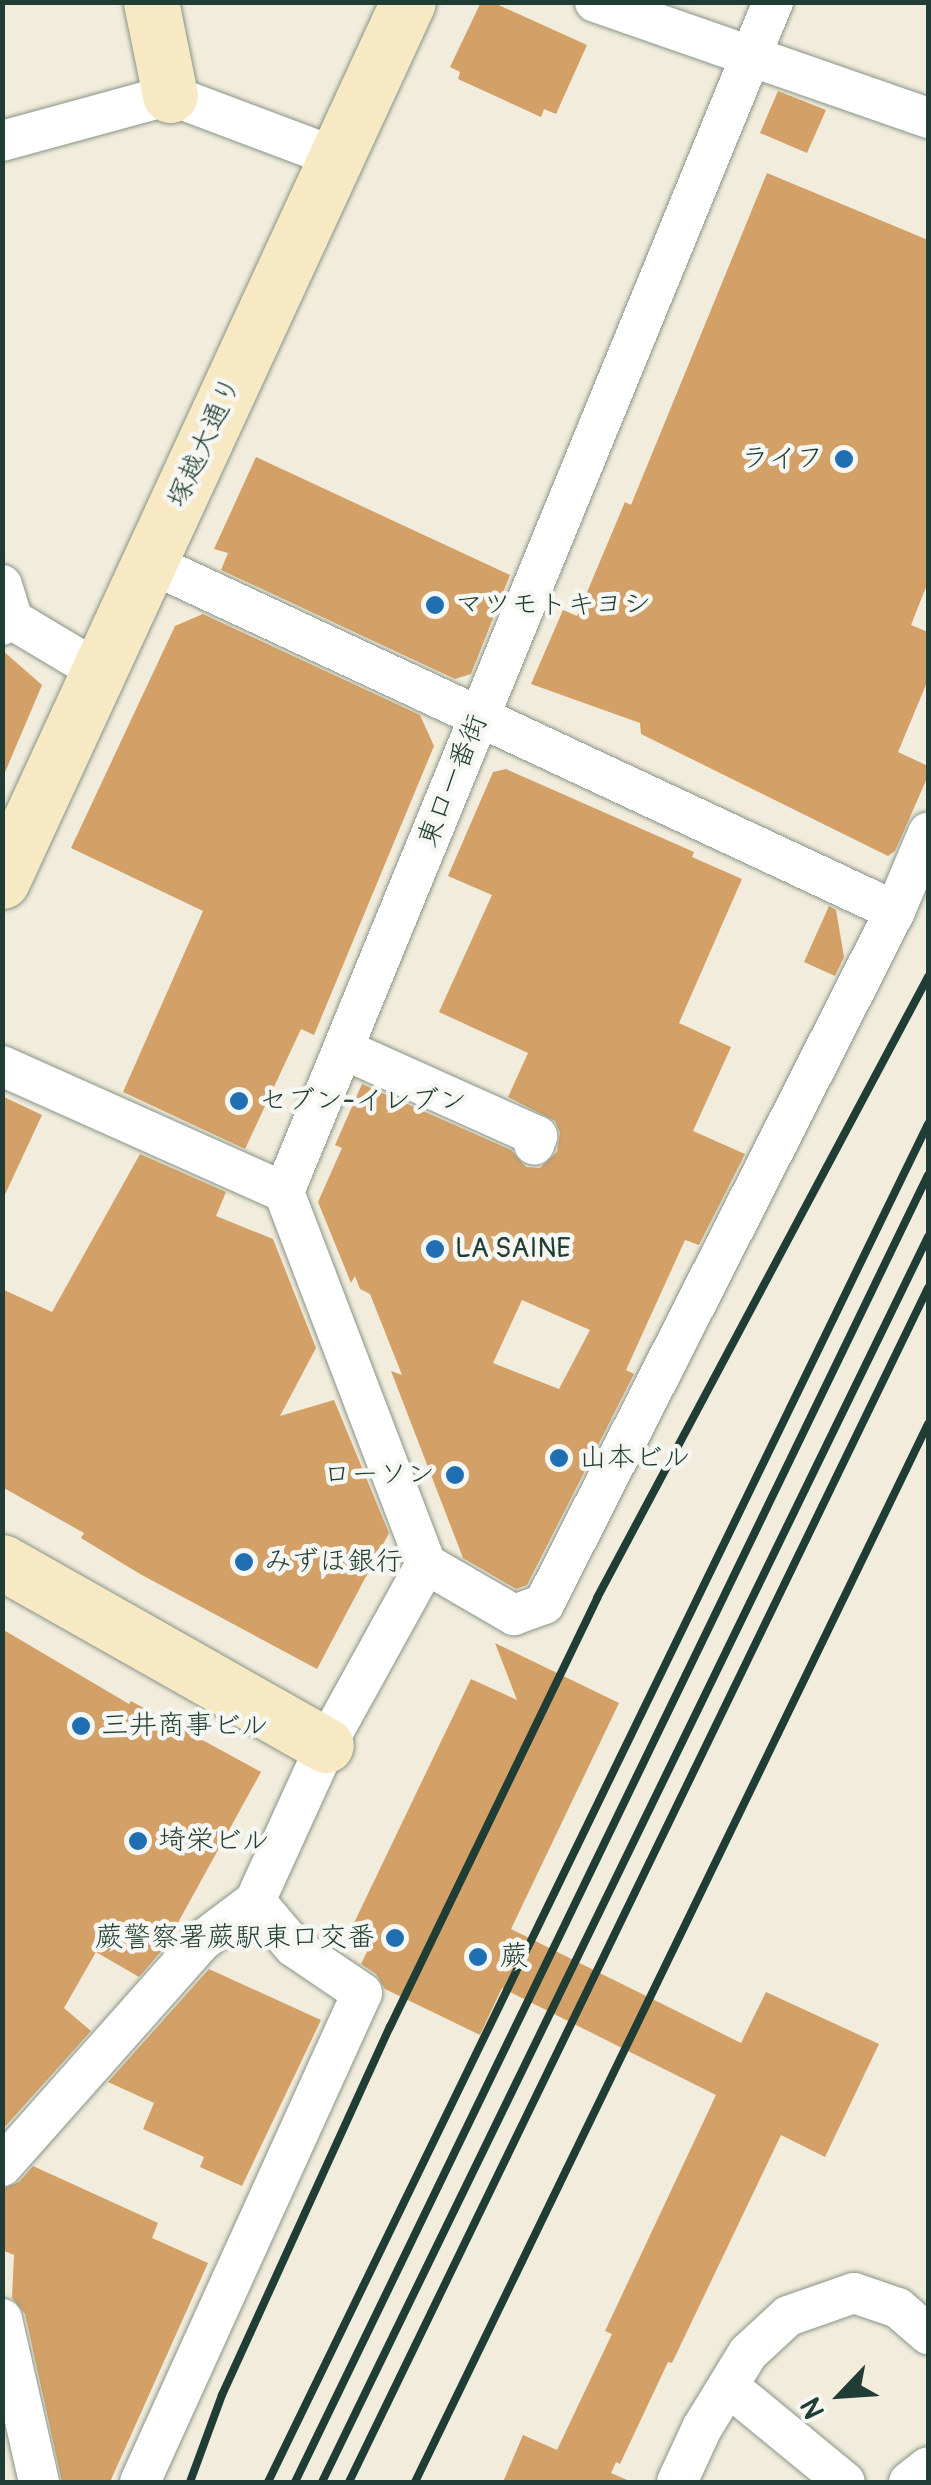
<!DOCTYPE html>
<meta charset="utf-8">
<style>
body{margin:0}
#map{position:relative;width:931px;height:2485px;overflow:hidden;background:#f1ecdb;font-family:Pangolin,"Klee One",sans-serif}
div>[style]{position:absolute}
.building>*{inset:0;background:#d3a167}
.roads{filter:drop-shadow(0 0 2px #889488) drop-shadow(0 0 2px #889488)}
.street>*{height:40px;margin:-20px;padding:0 20px;transform-origin:20px;border-radius:20px;background:#fff}
.secondary>*{height:55px;margin:-27.5px;padding:0 27.5px;transform-origin:27.5px;border-radius:27.5px;background:#f7e9c3}
.rail>*{height:8px;margin:-4px;padding:0 4px;transform-origin:4px;border-radius:4px;background:#1f3d34}
.dots>*{width:28px;height:28px;translate:-50% -50%;box-sizing:border-box;border:5px solid #f6f6f2;border-radius:50%}
span{translate:-50% -50%;white-space:nowrap;text-align:center;line-height:1.15;-webkit-text-stroke:9px #f6f6f2;paint-order:stroke}
.street-label{font-size:28px;color:#1f3d34}
.poi-label{font-size:28px;color:#1f3d34}
.right{translate:-100% -50%;text-align:right}
.left{translate:0 -50%;text-align:left}
.frame{position:absolute;inset:0;border:5px solid #1f3d34;pointer-events:none}
.north{position:absolute;left:791px;top:2345px;width:100px;height:100px;-webkit-text-stroke:8px #f6f6f2;paint-order:stroke;rotate:245deg;font-size:28px;font-weight:700;line-height:40px;text-align:center;color:#1f3d34}
.north::after{content:'';display:block;margin:auto;width:35px;height:45px;background:#1f3d34;clip-path:polygon(50% 0,100% 100%,50% 72%,0 100%)}
</style>
<div id="map">
<div class="building">
<i style="clip-path:polygon(481px 2px,492px 2px,587px 45px,556px 114px,544px 109px,541px 117px,458px 79px,460px 72px,450px 67px)"></i>
<i style="clip-path:polygon(778px 91px,826px 110px,807px 153px,760px 133px)"></i>
<i style="clip-path:polygon(767px 173px,928px 240px,928px 582px,911px 625px,928px 632px,928px 680px,898px 752px,928px 766px,928px 776px,895px 851px,888px 856px,641px 734px,640px 723px,531px 684px,563px 610px,577px 616px,625px 502px,631px 505px)"></i>
<i style="clip-path:polygon(256px 457px,510px 575px,471px 674px,455px 679px,221px 570px,228px 553px,214px 549px)"></i>
<i style="clip-path:polygon(203px 614px,420px 715px,434px 746px,314px 1035px,301px 1029px,245px 1149px,123px 1092px,203px 911px,71px 848px,175px 626px)"></i>
<i style="clip-path:polygon(2px 650px,42px 685px,3px 777px,2px 777px)"></i>
<i style="clip-path:polygon(evenodd,506px 769px,694px 852px,692px 857px,742px 879px,679px 1023px,731px 1047px,693px 1131px,745px 1154px,699px 1245px,685px 1240px,626px 1370px,634px 1374px,527px 1585px,516px 1589px,463px 1558px,391px 1371px,402px 1375px,370px 1294px,360px 1289px,355px 1276px,351px 1283px,318px 1202px,342px 1148px,335px 1145px,362px 1084px,511px 1150px,526px 1167px,540px 1168px,557px 1152px,560px 1133px,555px 1121px,508px 1097px,528px 1053px,439px 1012px,492px 895px,448px 876px,493px 772px,506px 769px,522px 1300px,590px 1330px,559px 1389px,493px 1363px,522px 1300px)"></i>
<i style="clip-path:polygon(829px 906px,836px 910px,844px 957px,835px 976px,804px 962px)"></i>
<i style="clip-path:polygon(2px 1096px,42px 1115px,2px 1201px)"></i>
<i style="clip-path:polygon(140px 1154px,226px 1192px,216px 1216px,273px 1239px,316px 1348px,280px 1416px,334px 1400px,389px 1533px,317px 1669px,140px 1574px,81px 1538px,84px 1533px,2px 1487px,2px 1289px,52px 1312px)"></i>
<i style="clip-path:polygon(2px 1629px,129px 1704px,131px 1701px,261px 1772px,164px 1948px,139px 1977px,96px 1952px,64px 2008px,91px 2031px,2px 2130px)"></i>
<i style="clip-path:polygon(495px 1643px,619px 1703px,511px 1929px,741px 2043px,766px 1992px,879px 2044px,825px 2157px,781px 2135px,672px 2363px,668px 2362px,620px 2464px,616px 2462px,611px 2473px,632px 2482px,503px 2482px,523px 2435px,557px 2450px,612px 2334px,605px 2331px,716px 2095px,502px 1988px,480px 2035px,385px 1989px,376px 1974px,361px 1964px,375px 1935px,353px 1925px,471px 1679px,517px 1700px)"></i>
<i style="clip-path:polygon(209px 1969px,321px 2020px,242px 2186px,200px 2167px,204px 2157px,143px 2129px,154px 2103px,108px 2082px)"></i>
<i style="clip-path:polygon(33px 2166px,158px 2223px,152px 2238px,208px 2263px,110px 2482px,62px 2482px,25px 2314px,12px 2298px,14px 2255px,2px 2250px,2px 2189px,19px 2182px)"></i>
</div>
<div class="roads">
<div class="street">
<i style="left:595px;top:2px;width:353px;rotate:19.2deg"></i>
<i style="left:2px;top:141px;width:174px;rotate:-15.3deg"></i>
<i style="left:170px;top:95px;width:176px;rotate:20.6deg"></i>
<i style="left:150px;top:563px;width:822px;rotate:25.04deg"></i>
<i style="left:2px;top:585px;width:37px;rotate:73deg"></i>
<i style="left:2px;top:625px;width:12px;rotate:-24deg"></i>
<i style="left:13px;top:620px;width:101px;rotate:30.9deg"></i>
<i style="left:343px;top:1049px;width:213px;rotate:24.2deg"></i>
<i style="left:537px;top:1136px;width:9px;rotate:108deg"></i>
<i style="left:2px;top:1066px;width:309px;rotate:24.1deg"></i>
<i style="left:426px;top:1564px;width:398px;rotate:-110.9deg"></i>
<i style="left:284px;top:1192px;width:1287px;rotate:-67.66deg"></i>
<i style="left:2px;top:2166px;width:301px;rotate:-48.4deg"></i>
<i style="left:202px;top:1941px;width:66px;rotate:-37deg"></i>
<i style="left:2px;top:2319px;width:167px;rotate:77.2deg"></i>
<i style="left:728px;top:2386px;width:151px;rotate:39.4deg"></i>
<i style="left:140px;top:2482px;width:537px;rotate:-65.58deg"></i>
<i style="left:362px;top:1993px;width:82px;rotate:-145.9deg"></i>
<i style="left:294px;top:1947px;width:60px;rotate:-130.3deg"></i>
<i style="left:255px;top:1901px;width:171px;rotate:-65.5deg"></i>
<i style="left:326px;top:1745px;width:207px;rotate:-61.1deg"></i>
<i style="left:426px;top:1564px;width:102px;rotate:30.1deg"></i>
<i style="left:514px;top:1615px;width:32px;rotate:-20deg"></i>
<i style="left:544px;top:1604px;width:777px;rotate:-63.14deg"></i>
<i style="left:895px;top:911px;width:85px;rotate:-67.1deg"></i>
<i style="left:677px;top:2482px;width:60px;rotate:-65.2deg"></i>
<i style="left:702px;top:2428px;width:88px;rotate:-58.5deg"></i>
<i style="left:748px;top:2353px;width:54px;rotate:-42.8deg"></i>
<i style="left:788px;top:2316px;width:70px;rotate:-19.2deg"></i>
<i style="left:854px;top:2293px;width:46px;rotate:18.8deg"></i>
<i style="left:898px;top:2308px;width:40px;rotate:41deg"></i>
<i style="left:909px;top:2482px;width:24px;rotate:-38deg"></i>
</div>
<div class="secondary">
<i style="left:151px;top:2px;width:95px;rotate:78.5deg"></i>
<i style="left:2px;top:881px;width:968px;rotate:-65.21deg"></i>
<i style="left:2px;top:1562px;width:372px;rotate:29.5deg"></i>
</div>
</div>
<div class="rail">
<i style="left:190px;top:2482px;width:93px;rotate:-69.8deg"></i>
<i style="left:222px;top:2395px;width:405px;rotate:-65.5deg"></i>
<i style="left:390px;top:2027px;width:476px;rotate:-64.2deg"></i>
<i style="left:597px;top:1598px;width:704px;rotate:-61.94deg"></i>
<i style="left:268px;top:2482px;width:1510px;rotate:-64.08deg"></i>
<i style="left:295px;top:2482px;width:1452px;rotate:-64.16deg"></i>
<i style="left:322px;top:2482px;width:1385px;rotate:-64.05deg"></i>
<i style="left:349px;top:2482px;width:1327px;rotate:-64.13deg"></i>
<i style="left:415px;top:2482px;width:1176px;rotate:-64.13deg"></i>
</div>
<div class="dots">
<i style="left:844px;top:459px;background:#1f6fb2"></i>
<i style="left:435px;top:605px;background:#1f6fb2"></i>
<i style="left:239px;top:1101px;background:#1f6fb2"></i>
<i style="left:435px;top:1249px;background:#1f6fb2"></i>
<i style="left:559px;top:1458px;background:#1f6fb2"></i>
<i style="left:455px;top:1475px;background:#1f6fb2"></i>
<i style="left:244px;top:1562px;background:#1f6fb2"></i>
<i style="left:81px;top:1726px;background:#1f6fb2"></i>
<i style="left:138px;top:1841px;background:#1f6fb2"></i>
<i style="left:395px;top:1938px;background:#1f6fb2"></i>
<i style="left:478px;top:1957px;background:#1f6fb2"></i>
</div>
<div class="street-label">
<span style="left:205px;top:442px;rotate:-66deg">塚越大通り</span>
<span style="left:453px;top:781px;rotate:-68deg">東口一番街</span>
</div>
<div class="poi-label">
<span class="right" style="left:824px;top:459px">ライフ</span>
<span class="left" style="left:455px;top:605px">マツモトキヨシ</span>
<span class="left" style="left:259px;top:1101px">セブン-イレブン</span>
<span class="left" style="left:455px;top:1249px">LA SAINE</span>
<span class="left" style="left:579px;top:1458px">山本ビル</span>
<span class="right" style="left:435px;top:1475px">ローソン</span>
<span class="left" style="left:264px;top:1562px">みずほ銀行</span>
<span class="left" style="left:101px;top:1726px">三井商事ビル</span>
<span class="left" style="left:158px;top:1841px">埼栄ビル</span>
<span class="right" style="left:375px;top:1938px">蕨警察署蕨駅東口交番</span>
<span class="left" style="left:500px;top:1957px">蕨</span>
</div>
<div class="frame"></div>
<div class="north">N</div>
</div>
